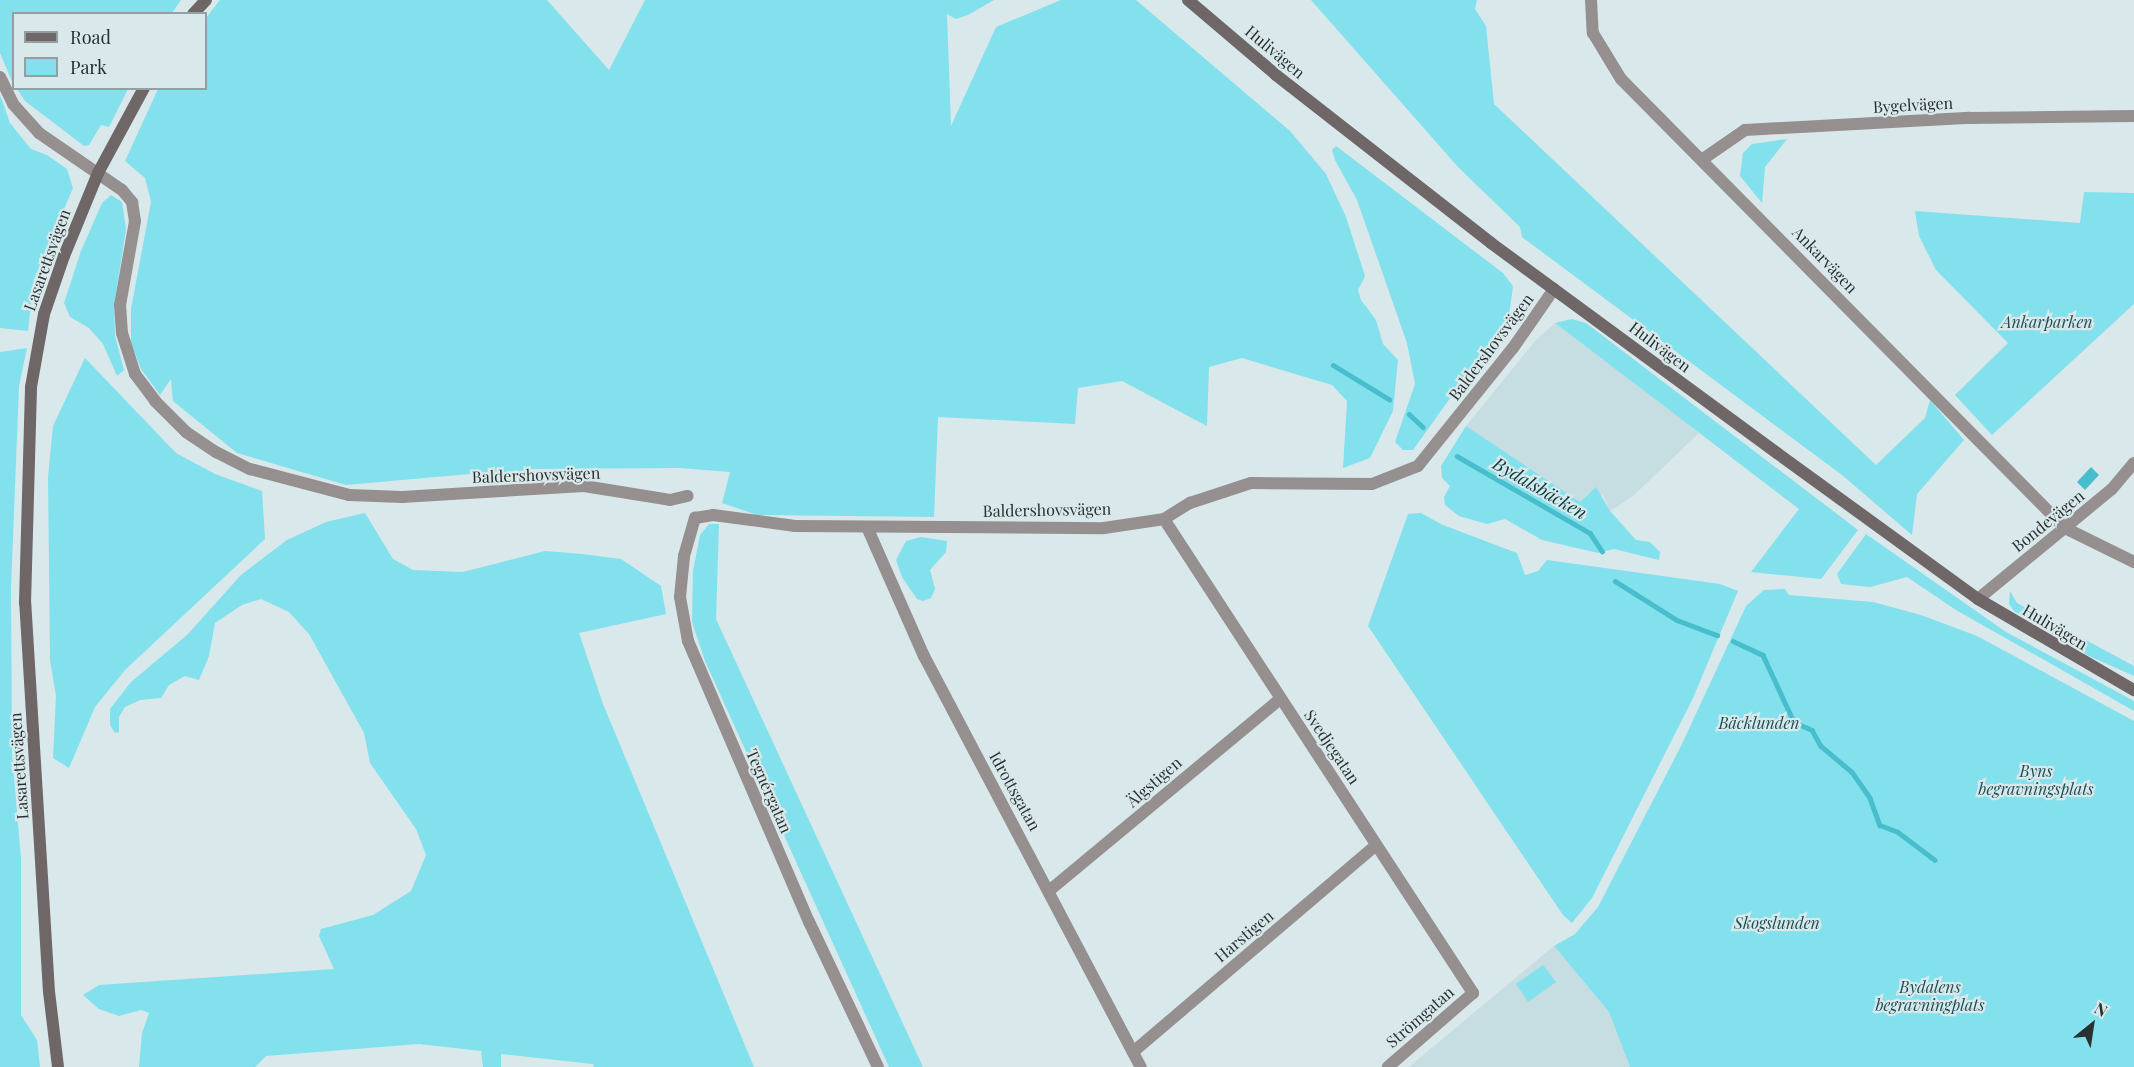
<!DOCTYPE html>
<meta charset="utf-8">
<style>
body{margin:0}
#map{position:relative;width:2134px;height:1067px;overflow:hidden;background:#d9e8ea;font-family:"Playfair Display",serif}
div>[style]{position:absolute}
.built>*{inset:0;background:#c6dde1}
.green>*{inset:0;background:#83e0ed}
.water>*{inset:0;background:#48becd}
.stream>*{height:4.5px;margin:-2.25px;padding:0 2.25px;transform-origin:2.25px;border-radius:2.25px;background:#48becd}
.street>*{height:12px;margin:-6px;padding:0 6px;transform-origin:6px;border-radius:6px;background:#958f8f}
.secondary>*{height:12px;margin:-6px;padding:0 6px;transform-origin:6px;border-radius:6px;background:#6f6667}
span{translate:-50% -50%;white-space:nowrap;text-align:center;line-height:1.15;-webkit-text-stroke:4.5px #d9e8ea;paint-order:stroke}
.street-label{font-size:16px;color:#2b3132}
.park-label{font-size:16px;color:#1b4e54;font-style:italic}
.water-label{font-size:18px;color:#023b42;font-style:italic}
.legend{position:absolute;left:12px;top:12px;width:195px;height:78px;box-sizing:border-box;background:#d9e8ea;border:2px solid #939fa0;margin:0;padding:8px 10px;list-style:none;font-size:18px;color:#2b3132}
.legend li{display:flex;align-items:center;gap:12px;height:30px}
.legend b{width:30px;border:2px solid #939fa0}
.north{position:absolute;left:2062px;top:995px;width:60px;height:60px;-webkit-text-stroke:4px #d9e8ea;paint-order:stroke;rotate:30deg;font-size:16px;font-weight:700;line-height:24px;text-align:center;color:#2b3132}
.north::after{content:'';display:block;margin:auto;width:21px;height:27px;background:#2b3132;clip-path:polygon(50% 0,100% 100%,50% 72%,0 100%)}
</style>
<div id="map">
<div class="built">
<i style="clip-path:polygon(1555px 323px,1699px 433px,1632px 497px,1610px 511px,1603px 495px,1587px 494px,1581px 503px,1466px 426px,1536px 340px)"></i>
<i style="clip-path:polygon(1554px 946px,1609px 1012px,1630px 1067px,1409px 1067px)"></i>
</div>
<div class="green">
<i style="clip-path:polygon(0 0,181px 0,172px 13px,14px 14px,13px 84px,0 53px)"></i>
<i style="clip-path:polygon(220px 0,547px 0,609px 70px,645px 0,994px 0,968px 15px,956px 19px,947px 14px,951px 126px,996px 27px,1061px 0,1136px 0,1290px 131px,1326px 174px,1346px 217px,1365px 276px,1358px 290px,1361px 300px,1376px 320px,1383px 344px,1398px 360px,1393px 411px,1370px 458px,1343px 468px,1347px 401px,1332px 385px,1242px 358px,1209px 367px,1207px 426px,1122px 381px,1078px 388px,1075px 424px,938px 417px,934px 517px,757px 515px,722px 503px,730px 472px,679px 468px,528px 469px,528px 473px,504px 475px,503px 471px,346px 485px,237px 453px,173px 401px,171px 379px,160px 395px,141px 369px,131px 343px,131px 309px,151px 202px,145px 178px,125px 161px,158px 89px,206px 88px,206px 18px)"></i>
<i style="clip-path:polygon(1311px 0,1477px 0,1475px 9px,1486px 26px,1494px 104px,1876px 465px,1925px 418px,1930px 400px,1964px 440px,1917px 494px,1912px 535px,1842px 475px,1522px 237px,1520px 227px,1458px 167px)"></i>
<i style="clip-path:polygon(17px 89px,128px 89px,109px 127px,101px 125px,89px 145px,84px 146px,25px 101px)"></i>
<i style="clip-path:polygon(0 95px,10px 123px,31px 149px,47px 155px,67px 169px,73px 188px,34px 279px,28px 331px,0 328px)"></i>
<i style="clip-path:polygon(1787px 139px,1765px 167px,1762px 203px,1740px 176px,1743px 153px,1752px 144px)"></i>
<i style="clip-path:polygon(1336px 146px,1503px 273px,1513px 286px,1509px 316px,1413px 450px,1403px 450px,1395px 442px,1415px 384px,1407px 343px,1357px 200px,1335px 160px,1332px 150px)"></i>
<i style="clip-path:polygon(2084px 192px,2134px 193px,2134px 304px,1992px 435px,1955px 395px,2008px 343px,1936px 270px,1919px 236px,1915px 211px,2080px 223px)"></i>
<i style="clip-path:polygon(111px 195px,122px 202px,126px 229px,114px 306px,115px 336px,124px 370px,117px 376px,103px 344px,89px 328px,70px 317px,64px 303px,81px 251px,102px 203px)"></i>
<i style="clip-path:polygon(1572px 319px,1586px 323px,1858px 530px,1821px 579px,1751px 572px,1799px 509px,1555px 323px)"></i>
<i style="clip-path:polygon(27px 348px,19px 386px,11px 588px,12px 754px,21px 858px,21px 1015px,37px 1040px,40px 1067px,0 1067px,0 352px)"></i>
<i style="clip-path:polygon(85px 358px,176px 453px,215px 474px,262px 491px,265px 539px,125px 670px,95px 707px,69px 768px,53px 758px,56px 696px,50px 660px,48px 477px,53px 426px)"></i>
<i style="clip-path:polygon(1466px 426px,1580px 502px,1596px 487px,1610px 511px,1636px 540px,1650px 542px,1660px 552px,1659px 560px,1614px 549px,1598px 553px,1542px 540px,1505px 519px,1487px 524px,1459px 516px,1445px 505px,1444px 497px,1450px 486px,1442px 478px,1441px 466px)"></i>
<i style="clip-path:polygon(365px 513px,393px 559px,413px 570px,463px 572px,545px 551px,582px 554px,621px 559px,661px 586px,666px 614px,579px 633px,603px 704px,754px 1067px,594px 1067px,593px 1064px,501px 1054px,501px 1067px,483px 1067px,481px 1051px,419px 1044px,266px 1056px,255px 1067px,139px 1067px,142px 1033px,149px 1013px,141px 1010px,119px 1016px,99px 1009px,83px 995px,99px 985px,334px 969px,319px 936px,321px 929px,373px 915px,411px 891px,426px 855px,416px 829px,370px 763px,364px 733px,309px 634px,289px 612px,261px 599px,242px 605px,215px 623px,209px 656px,199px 680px,185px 676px,169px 685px,161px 698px,140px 700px,125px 707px,119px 717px,119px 732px,115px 733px,110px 725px,110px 709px,131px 682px,187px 635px,241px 575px,287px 540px,326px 522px)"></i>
<i style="clip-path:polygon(1421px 513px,1443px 525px,1517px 553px,1525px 575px,1538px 571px,1547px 560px,1720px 584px,1738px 591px,1693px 698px,1592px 898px,1572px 923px,1563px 915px,1368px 626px,1408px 514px)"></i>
<i style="clip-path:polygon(709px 524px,719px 524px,716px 619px,923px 1067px,889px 1067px,705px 661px,692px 622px,693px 571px,700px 535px)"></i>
<i style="clip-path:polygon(1866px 534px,2006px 632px,2134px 701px,2134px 711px,1956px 610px,1907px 577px,1870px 587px,1841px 584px,1837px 574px)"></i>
<i style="clip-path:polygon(921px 537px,947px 541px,946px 552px,930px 570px,935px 589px,931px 598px,923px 601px,917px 599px,902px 577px,896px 560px,906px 541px)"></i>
<i style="clip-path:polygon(1785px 589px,1789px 595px,1873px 602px,1921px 615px,1977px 636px,2134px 721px,2134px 1067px,1630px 1067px,1609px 1012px,1554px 946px,1575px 934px,1598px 907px,1681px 746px,1746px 606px,1764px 590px)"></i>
<i style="clip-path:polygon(2010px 591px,2017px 603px,2134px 666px,2134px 676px,2089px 656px,2014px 611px,2009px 604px)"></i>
<i style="clip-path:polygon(1543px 965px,1556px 982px,1528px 1002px,1516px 984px)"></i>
</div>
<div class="water">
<i style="clip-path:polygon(2091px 467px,2099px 475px,2085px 490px,2077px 482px)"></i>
</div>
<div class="stream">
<i style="left:1333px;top:365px;width:66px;rotate:31.3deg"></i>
<i style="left:1409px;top:414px;width:19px;rotate:43deg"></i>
<i style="left:1457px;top:456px;width:154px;rotate:30.1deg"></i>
<i style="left:1590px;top:533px;width:22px;rotate:56deg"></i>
<i style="left:1615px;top:581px;width:73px;rotate:32.2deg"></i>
<i style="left:1677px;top:620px;width:43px;rotate:20.6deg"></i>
<i style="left:1733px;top:641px;width:33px;rotate:25deg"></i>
<i style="left:1763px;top:655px;width:74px;rotate:65.2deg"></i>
<i style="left:1794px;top:722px;width:20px;rotate:24deg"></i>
<i style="left:1812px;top:730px;width:18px;rotate:61deg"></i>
<i style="left:1821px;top:746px;width:40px;rotate:40deg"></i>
<i style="left:1852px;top:772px;width:32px;rotate:55deg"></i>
<i style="left:1870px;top:798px;width:29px;rotate:70deg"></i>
<i style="left:1880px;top:825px;width:19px;rotate:21deg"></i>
<i style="left:1898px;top:832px;width:46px;rotate:37.1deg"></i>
</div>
<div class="street">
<i style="left:1591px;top:0;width:33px;rotate:87deg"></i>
<i style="left:1593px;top:33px;width:54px;rotate:58.7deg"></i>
<i style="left:1621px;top:79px;width:631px;rotate:45.32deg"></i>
<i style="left:2065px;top:528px;width:77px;rotate:26.2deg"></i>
<i style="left:0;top:77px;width:30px;rotate:64deg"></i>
<i style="left:13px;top:104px;width:39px;rotate:48deg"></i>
<i style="left:39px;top:133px;width:101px;rotate:34.5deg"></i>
<i style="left:122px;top:190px;width:16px;rotate:50deg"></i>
<i style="left:132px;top:202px;width:19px;rotate:81deg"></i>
<i style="left:135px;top:221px;width:85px;rotate:100.1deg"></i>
<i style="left:120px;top:305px;width:28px;rotate:86deg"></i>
<i style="left:122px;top:333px;width:43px;rotate:72.4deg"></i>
<i style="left:135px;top:374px;width:34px;rotate:53deg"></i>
<i style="left:155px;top:401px;width:44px;rotate:45deg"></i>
<i style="left:186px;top:432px;width:36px;rotate:34deg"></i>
<i style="left:216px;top:452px;width:38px;rotate:27deg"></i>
<i style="left:250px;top:469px;width:102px;rotate:14.7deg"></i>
<i style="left:349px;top:495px;width:53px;rotate:2.2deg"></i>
<i style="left:402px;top:497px;width:182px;rotate:-3.5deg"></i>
<i style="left:584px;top:486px;width:87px;rotate:9.2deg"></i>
<i style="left:670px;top:500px;width:18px;rotate:-13deg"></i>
<i style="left:1703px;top:159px;width:51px;rotate:-34.6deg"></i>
<i style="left:1745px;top:130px;width:225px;rotate:-3.1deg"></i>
<i style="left:1970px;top:118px;width:164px;rotate:-0.7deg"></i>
<i style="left:1164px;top:519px;width:566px;rotate:56.9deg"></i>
<i style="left:1473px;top:993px;width:113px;rotate:139deg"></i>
<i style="left:867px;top:527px;width:141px;rotate:66.2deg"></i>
<i style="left:924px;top:656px;width:465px;rotate:62.2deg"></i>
<i style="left:1978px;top:599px;width:173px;rotate:-39.4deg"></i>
<i style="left:2112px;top:489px;width:34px;rotate:-50deg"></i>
<i style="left:1050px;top:890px;width:299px;rotate:-39.7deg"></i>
<i style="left:1133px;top:1052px;width:319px;rotate:-40.4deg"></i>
<i style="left:878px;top:1067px;width:161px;rotate:-115.4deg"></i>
<i style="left:809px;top:922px;width:306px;rotate:-113.3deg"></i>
<i style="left:688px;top:641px;width:45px;rotate:-100.3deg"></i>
<i style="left:680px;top:597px;width:41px;rotate:-84.4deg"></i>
<i style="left:684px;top:556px;width:40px;rotate:-74deg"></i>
<i style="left:695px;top:518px;width:18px;rotate:-9deg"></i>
<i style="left:713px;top:515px;width:83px;rotate:7.6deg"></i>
<i style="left:795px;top:526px;width:309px;rotate:0.4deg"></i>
<i style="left:1104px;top:528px;width:61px;rotate:-8.5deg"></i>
<i style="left:1164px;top:519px;width:31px;rotate:-32deg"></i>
<i style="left:1190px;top:503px;width:64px;rotate:-18.2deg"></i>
<i style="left:1251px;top:483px;width:121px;rotate:0.5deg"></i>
<i style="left:1372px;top:484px;width:49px;rotate:-21.4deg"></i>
<i style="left:1418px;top:466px;width:151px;rotate:-51.2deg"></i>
<i style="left:1513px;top:348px;width:72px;rotate:-55.2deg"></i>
</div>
<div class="secondary">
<i style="left:1188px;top:0;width:116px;rotate:40.4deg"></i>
<i style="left:1276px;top:75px;width:273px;rotate:38deg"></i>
<i style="left:1491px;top:243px;width:355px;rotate:36.3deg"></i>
<i style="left:1777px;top:453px;width:248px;rotate:36deg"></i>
<i style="left:1978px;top:599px;width:181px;rotate:30.3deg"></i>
<i style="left:193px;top:14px;width:19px;rotate:-47deg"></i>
<i style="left:58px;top:1067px;width:76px;rotate:-96.8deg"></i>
<i style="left:49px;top:992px;width:390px;rotate:-93.5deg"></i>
<i style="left:25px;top:603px;width:216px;rotate:-88.4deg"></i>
<i style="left:31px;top:387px;width:74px;rotate:-79.9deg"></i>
<i style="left:44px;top:314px;width:61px;rotate:-71deg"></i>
<i style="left:64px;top:256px;width:90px;rotate:-67.7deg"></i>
<i style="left:98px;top:173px;width:97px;rotate:-61.6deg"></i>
</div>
<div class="street-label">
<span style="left:1275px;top:52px;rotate:40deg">Hulivägen</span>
<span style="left:1913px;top:105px;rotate:-3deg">Bygelvägen</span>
<span style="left:47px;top:260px;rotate:-70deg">Lasarettsvägen</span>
<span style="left:1825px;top:260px;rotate:46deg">Ankarvägen</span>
<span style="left:1491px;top:347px;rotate:-53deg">Baldershovsvägen</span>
<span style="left:1660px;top:347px;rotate:37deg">Hulivägen</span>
<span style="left:536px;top:475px;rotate:-2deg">Baldershovsvägen</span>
<span style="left:1047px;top:510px;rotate:-1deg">Baldershovsvägen</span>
<span style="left:2048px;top:521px;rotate:-39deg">Bondevägen</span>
<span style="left:2055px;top:627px;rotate:31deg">Hulivägen</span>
<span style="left:1332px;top:747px;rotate:56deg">Svedjegatan</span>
<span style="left:19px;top:766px;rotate:-94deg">Lasarettsvägen</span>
<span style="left:1154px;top:782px;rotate:-41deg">Älgstigen</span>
<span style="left:769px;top:791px;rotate:66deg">Tegnérgatan</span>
<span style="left:1015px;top:791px;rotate:61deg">Idrottsgatan</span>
<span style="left:1244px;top:936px;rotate:-40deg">Harstigen</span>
<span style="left:1420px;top:1017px;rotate:-41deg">Strömgatan</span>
</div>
<div class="park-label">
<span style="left:2047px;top:322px">Ankarparken</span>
<span style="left:1759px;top:723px">Bäcklunden</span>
<span style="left:2036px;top:780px">Byns<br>begravningsplats</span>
<span style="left:1777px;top:923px">Skogslunden</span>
<span style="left:1930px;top:996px">Bydalens<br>begravningplats</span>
</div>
<div class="water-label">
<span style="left:1540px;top:488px;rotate:30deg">Bydalsbäcken</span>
</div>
<ul class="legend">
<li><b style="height:8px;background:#6f6667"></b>Road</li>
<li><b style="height:16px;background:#83e0ed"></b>Park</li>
</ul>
<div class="north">N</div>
</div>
